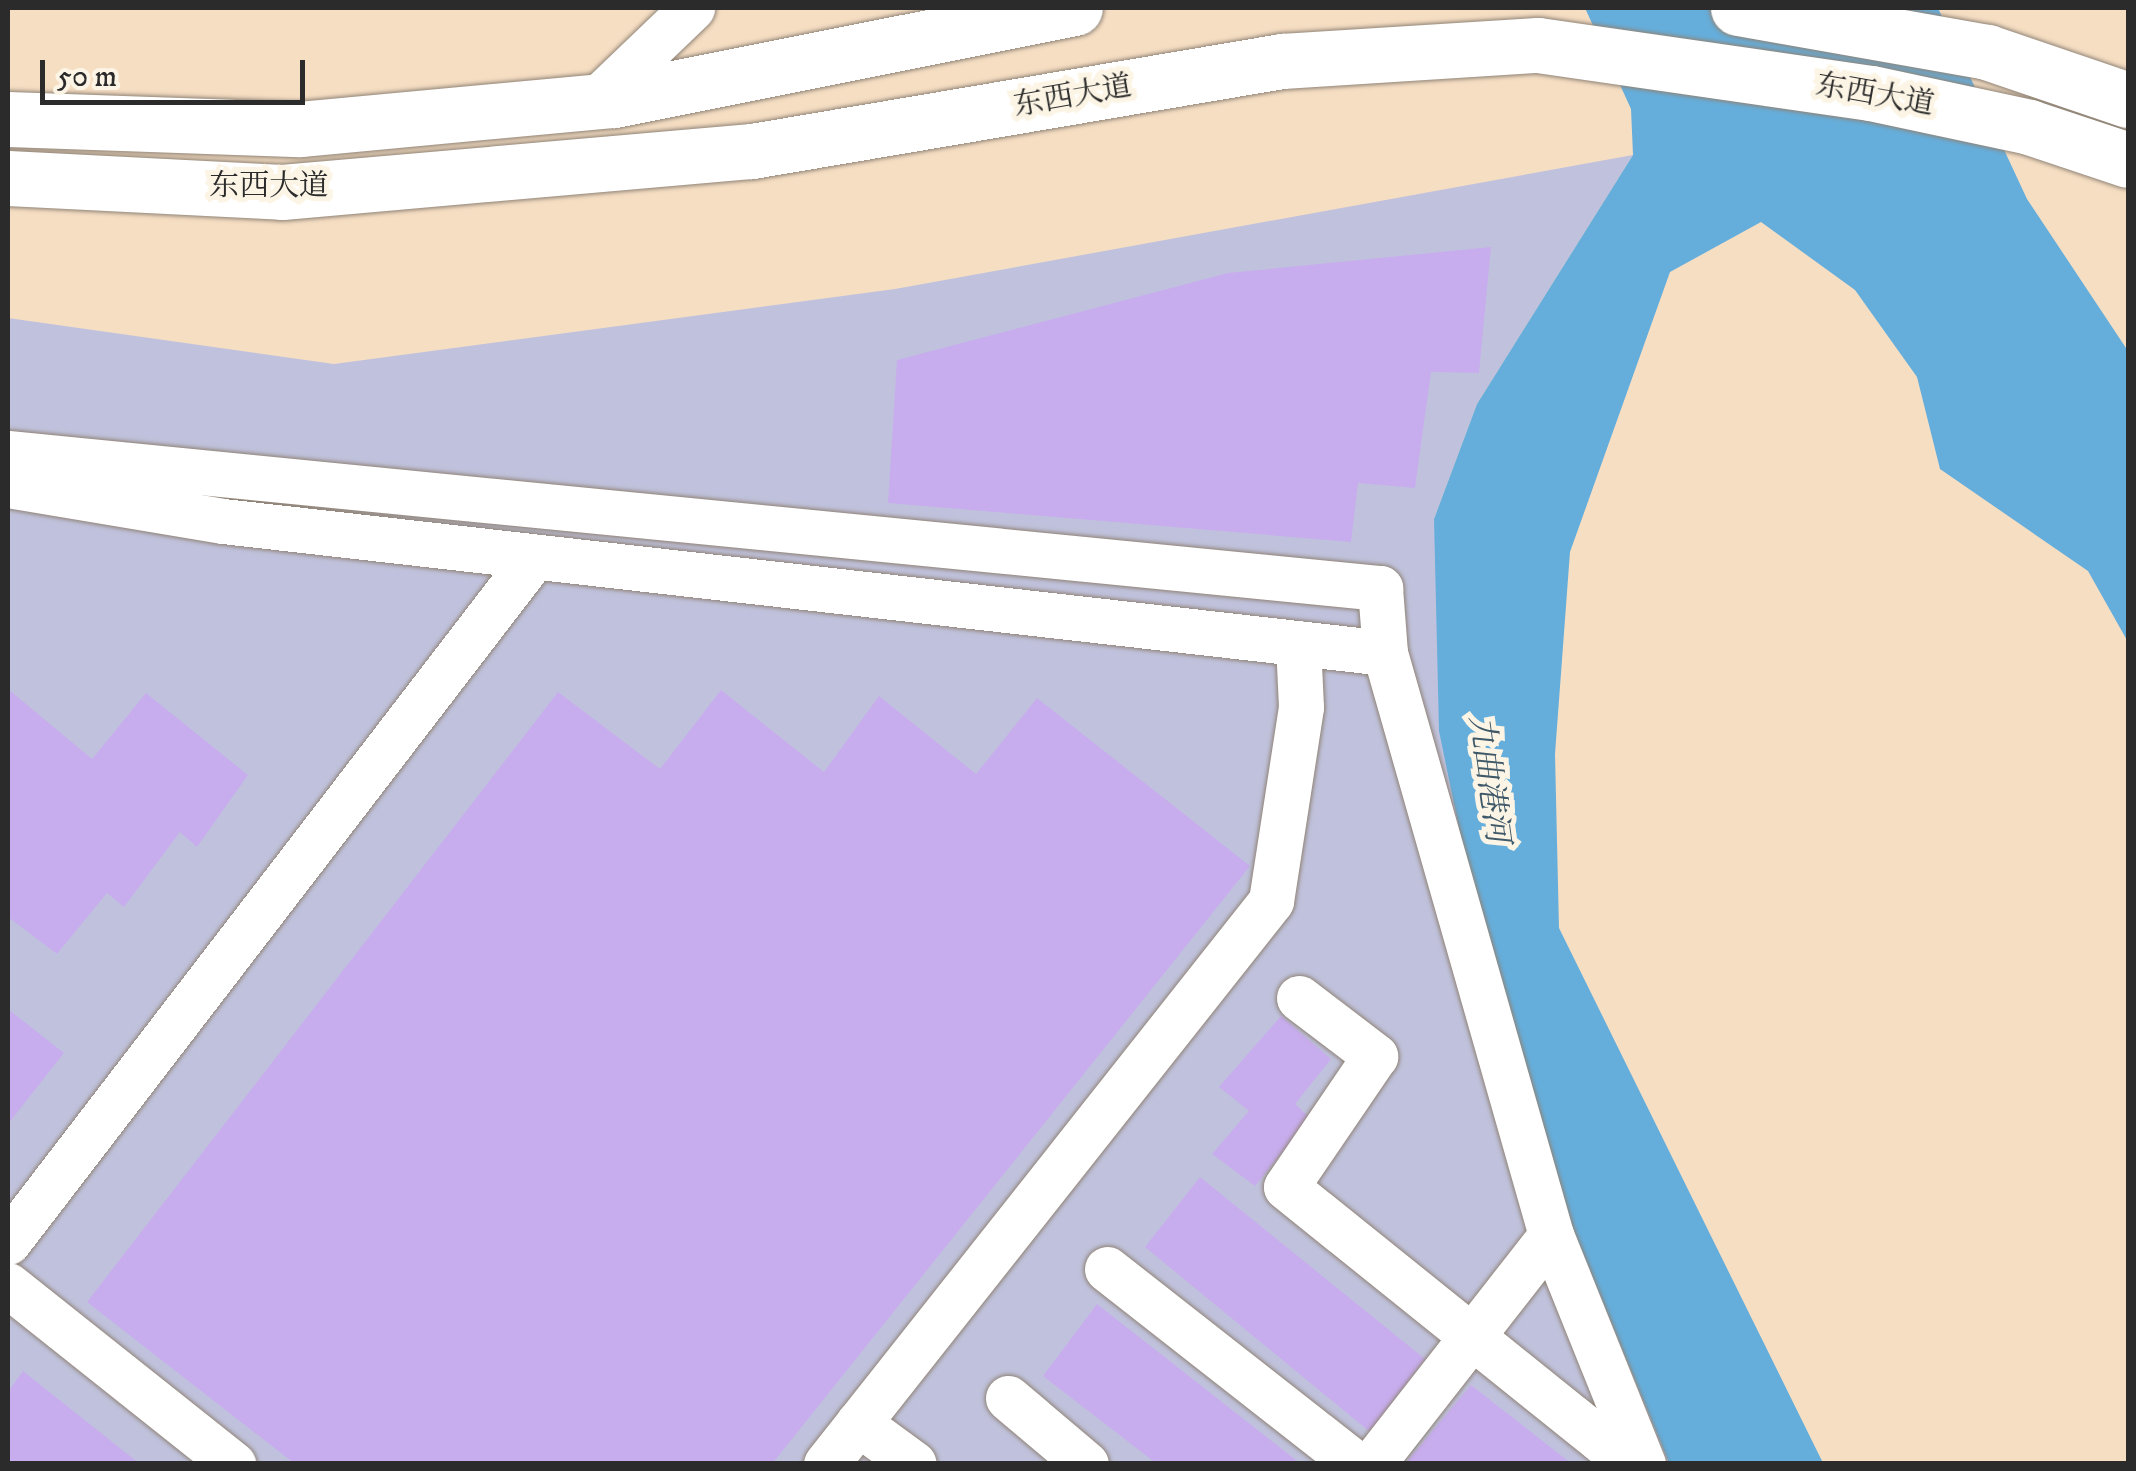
<!DOCTYPE html>
<meta charset="utf-8">
<style>
body{margin:0}
#map{position:relative;width:2136px;height:1471px;overflow:hidden;background:#f6dec3;font-family:"IM FELL DW Pica","Noto Serif SC",serif}
div>[style]{position:absolute}
.industrial>*{inset:0;background:#c0c2dd}
.water>*{inset:0;background:#65aedc}
.building>*{inset:0;background:#c7aded}
.roads{filter:drop-shadow(0 0 2px #908477) drop-shadow(0 0 2px #908477)}
.minor>*{height:45px;margin:-22.5px;padding:0 22.5px;transform-origin:22.5px;border-radius:22.5px;background:#fff}
.highway>*{height:55px;margin:-27.5px;padding:0 27.5px;transform-origin:27.5px;border-radius:27.5px;background:#fff}
span{translate:-50% -50%;white-space:nowrap;text-align:center;line-height:1.15;-webkit-text-stroke:10px #fcf5e5;paint-order:stroke}
.street-label{font-size:30px;color:#2b2b2b}
.water-label{font-size:32px;color:#3f5969;font-style:italic}
.frame{position:absolute;inset:0;border:10px solid #2b2b2b;pointer-events:none}
.scale{position:absolute;left:40px;top:60px;width:265px;height:45px;box-sizing:border-box;border:5px solid #2b2b2b;border-top:0;padding-left:12px;font-size:30px;line-height:35px;white-space:nowrap;color:#2b2b2b;-webkit-text-stroke:8px #fcf5e5;paint-order:stroke}
</style>
<div id="map">
<div class="industrial">
<i style="clip-path:polygon(1633px 155px,1477px 404px,1434px 519px,1638px 1380px,1669px 1463px,8px 1464px,8px 318px,334px 364px,895px 289px)"></i>
</div>
<div class="water">
<i style="clip-path:polygon(1585px 8px,1938px 8px,2027px 199px,2128px 351px,2128px 642px,2088px 571px,1940px 469px,1917px 377px,1855px 290px,1761px 222px,1670px 272px,1570px 552px,1555px 754px,1559px 928px,1823px 1463px,1669px 1463px,1511px 1079px,1439px 731px,1434px 519px,1477px 404px,1633px 155px,1631px 109px)"></i>
</div>
<div class="building">
<i style="clip-path:polygon(1491px 247px,1479px 373px,1431px 372px,1415px 488px,1358px 483px,1351px 542px,888px 503px,897px 360px,1228px 273px)"></i>
<i style="clip-path:polygon(8px 689px,92px 759px,146px 693px,248px 775px,197px 847px,180px 832px,124px 907px,107px 893px,57px 954px,8px 917px)"></i>
<i style="clip-path:polygon(721px 690px,824px 772px,879px 696px,976px 774px,1037px 698px,1250px 866px,772px 1464px,295px 1464px,87px 1302px,558px 692px,660px 769px)"></i>
<i style="clip-path:polygon(8px 1009px,64px 1053px,8px 1124px)"></i>
<i style="clip-path:polygon(1281px 1016px,1331px 1059px,1295px 1104px,1310px 1118px,1255px 1186px,1212px 1154px,1249px 1111px,1219px 1087px)"></i>
<i style="clip-path:polygon(1200px 1177px,1425px 1359px,1370px 1432px,1145px 1247px)"></i>
<i style="clip-path:polygon(1097px 1304px,1301px 1464px,1157px 1464px,1043px 1376px)"></i>
<i style="clip-path:polygon(23px 1371px,140px 1464px,8px 1464px,8px 1392px)"></i>
<i style="clip-path:polygon(1471px 1385px,1572px 1464px,1405px 1464px)"></i>
</div>
<div class="roads">
<div class="minor">
<i style="left:594px;top:102px;width:136px;rotate:-43.8deg"></i>
<i style="left:8px;top:453px;width:1379px;rotate:5.62deg"></i>
<i style="left:1380px;top:588px;width:65px;rotate:85.6deg"></i>
<i style="left:1385px;top:653px;width:605px;rotate:74.08deg"></i>
<i style="left:1551px;top:1235px;width:291px;rotate:128deg"></i>
<i style="left:8px;top:485px;width:218px;rotate:9.5deg"></i>
<i style="left:223px;top:521px;width:1169px;rotate:6.48deg"></i>
<i style="left:1299px;top:998px;width:96px;rotate:37.3deg"></i>
<i style="left:1375px;top:1056px;width:158px;rotate:124.2deg"></i>
<i style="left:1286px;top:1187px;width:442px;rotate:38.8deg"></i>
<i style="left:1551px;top:1235px;width:247px;rotate:68.1deg"></i>
<i style="left:8px;top:1242px;width:864px;rotate:-52.48deg"></i>
<i style="left:1107px;top:1269px;width:316px;rotate:38.1deg"></i>
<i style="left:8px;top:1285px;width:288px;rotate:38.5deg"></i>
<i style="left:1008px;top:1398px;width:102px;rotate:40.2deg"></i>
<i style="left:858px;top:1423px;width:69px;rotate:36.2deg"></i>
<i style="left:826px;top:1464px;width:718px;rotate:-51.68deg"></i>
<i style="left:1271px;top:901px;width:196px;rotate:-81.2deg"></i>
<i style="left:1301px;top:707px;width:64px;rotate:-92.7deg"></i>
</div>
<div class="highway">
<i style="left:1738px;top:8px;width:253px;rotate:10deg"></i>
<i style="left:1987px;top:52px;width:149px;rotate:18.8deg"></i>
<i style="left:8px;top:119px;width:292px;rotate:2deg"></i>
<i style="left:300px;top:129px;width:315px;rotate:-5.3deg"></i>
<i style="left:614px;top:100px;width:470px;rotate:-11.3deg"></i>
<i style="left:8px;top:178px;width:274px;rotate:2.9deg"></i>
<i style="left:282px;top:192px;width:472px;rotate:-5deg"></i>
<i style="left:752px;top:151px;width:538px;rotate:-9.64deg"></i>
<i style="left:1282px;top:61px;width:256px;rotate:-3.6deg"></i>
<i style="left:1538px;top:45px;width:336px;rotate:8.2deg"></i>
<i style="left:1871px;top:93px;width:162px;rotate:12.1deg"></i>
<i style="left:2029px;top:127px;width:104px;rotate:18.4deg"></i>
</div>
</div>
<div class="street-label">
<span style="left:1875px;top:96px;rotate:10deg">东西大道</span>
<span style="left:1073px;top:97px;rotate:-10deg">东西大道</span>
<span style="left:269px;top:187px">东西大道</span>
</div>
<div class="water-label">
<span style="left:1488px;top:779px;rotate:82deg">九曲港河</span>
</div>
<div class="frame"></div>
<div class="scale">50 m</div>
</div>
